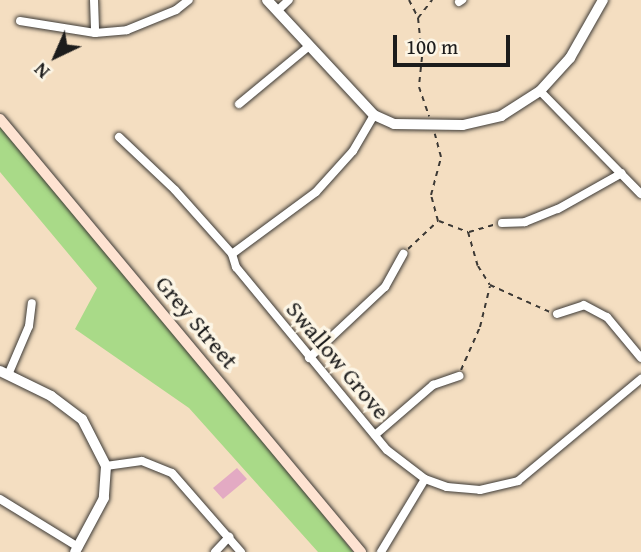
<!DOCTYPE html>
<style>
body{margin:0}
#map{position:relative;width:641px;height:552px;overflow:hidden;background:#f4dec1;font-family:"Gentium Book Plus",serif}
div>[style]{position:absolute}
.green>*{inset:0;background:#a9da88}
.building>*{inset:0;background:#e3aac3}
.path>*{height:2px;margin-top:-1px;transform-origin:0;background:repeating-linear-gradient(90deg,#3c3935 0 5px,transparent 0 10px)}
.roads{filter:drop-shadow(0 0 2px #3c3935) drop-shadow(0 0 2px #3c3935)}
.minor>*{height:8px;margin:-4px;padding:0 4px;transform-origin:4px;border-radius:4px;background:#fff}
.tertiary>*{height:10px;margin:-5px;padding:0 5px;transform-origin:5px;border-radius:5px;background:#fff}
.secondary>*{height:10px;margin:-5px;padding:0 5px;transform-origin:5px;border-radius:5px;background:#fee3d2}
span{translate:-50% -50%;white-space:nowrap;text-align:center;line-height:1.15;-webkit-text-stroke:7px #fcf5e5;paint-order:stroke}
.street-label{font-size:24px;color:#1c1c1c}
.north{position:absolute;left:21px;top:21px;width:70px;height:70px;-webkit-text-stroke:5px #fcf5e5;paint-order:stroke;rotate:224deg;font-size:19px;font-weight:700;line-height:28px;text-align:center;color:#1c1c1c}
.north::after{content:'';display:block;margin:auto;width:24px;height:32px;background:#1c1c1c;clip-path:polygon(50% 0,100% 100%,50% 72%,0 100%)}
.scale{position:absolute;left:393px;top:35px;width:117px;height:32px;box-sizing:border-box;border:4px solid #1c1c1c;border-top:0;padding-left:9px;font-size:21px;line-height:24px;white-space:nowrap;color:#1c1c1c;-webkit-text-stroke:5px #fcf5e5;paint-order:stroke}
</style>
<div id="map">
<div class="green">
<i style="clip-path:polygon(0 125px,294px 478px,353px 552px,318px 552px,189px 408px,75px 329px,97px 288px,0 172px)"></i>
</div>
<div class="building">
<i style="clip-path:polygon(237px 468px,247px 479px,223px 499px,213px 488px)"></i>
</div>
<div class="path">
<i style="left:409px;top:0;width:20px;rotate:63deg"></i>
<i style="left:418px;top:18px;width:23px;rotate:-52deg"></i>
<i style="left:418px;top:18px;width:39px;rotate:84deg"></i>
<i style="left:422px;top:57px;width:30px;rotate:96deg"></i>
<i style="left:419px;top:87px;width:31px;rotate:71deg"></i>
<i style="left:439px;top:221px;width:31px;rotate:21deg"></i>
<i style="left:468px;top:232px;width:35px;rotate:74deg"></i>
<i style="left:478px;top:266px;width:22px;rotate:58deg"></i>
<i style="left:490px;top:285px;width:66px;rotate:24.2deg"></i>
<i style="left:469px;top:232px;width:26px;rotate:-16deg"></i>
<i style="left:408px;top:249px;width:41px;rotate:-43deg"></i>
<i style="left:438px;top:221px;width:27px;rotate:-105deg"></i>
<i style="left:431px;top:195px;width:39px;rotate:-75deg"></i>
<i style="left:441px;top:157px;width:24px;rotate:-105deg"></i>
<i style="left:461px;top:370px;width:47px;rotate:-66.2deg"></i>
<i style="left:480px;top:327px;width:42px;rotate:-76.3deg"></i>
</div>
<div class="roads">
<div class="minor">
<i style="left:94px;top:0;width:33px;rotate:88deg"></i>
<i style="left:459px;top:2px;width:4px;rotate:-34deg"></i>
<i style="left:277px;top:11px;width:16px;rotate:-43deg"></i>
<i style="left:20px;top:21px;width:76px;rotate:9.1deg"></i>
<i style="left:95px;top:33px;width:32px;rotate:-5deg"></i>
<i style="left:127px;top:30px;width:53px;rotate:-22.2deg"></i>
<i style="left:176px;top:10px;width:16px;rotate:-38deg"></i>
<i style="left:540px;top:91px;width:144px;rotate:45.6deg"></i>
<i style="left:239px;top:104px;width:89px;rotate:-39.6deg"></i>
<i style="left:119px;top:137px;width:77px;rotate:43.4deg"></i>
<i style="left:175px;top:190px;width:86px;rotate:48.3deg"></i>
<i style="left:502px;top:223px;width:23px;rotate:-2deg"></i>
<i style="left:525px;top:222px;width:35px;rotate:-22deg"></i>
<i style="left:558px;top:209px;width:73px;rotate:-29.4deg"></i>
<i style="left:232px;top:254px;width:14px;rotate:73deg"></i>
<i style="left:236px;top:267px;width:237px;rotate:50.5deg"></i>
<i style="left:387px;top:450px;width:48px;rotate:37.3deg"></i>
<i style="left:425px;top:479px;width:23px;rotate:20deg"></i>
<i style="left:447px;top:487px;width:33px;rotate:5deg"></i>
<i style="left:480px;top:490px;width:39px;rotate:-13deg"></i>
<i style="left:518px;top:481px;width:160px;rotate:-39.7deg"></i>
<i style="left:232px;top:254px;width:104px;rotate:-36.4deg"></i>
<i style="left:316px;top:192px;width:55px;rotate:-47.9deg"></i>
<i style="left:353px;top:151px;width:42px;rotate:-59.7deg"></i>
<i style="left:557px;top:314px;width:28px;rotate:-18deg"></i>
<i style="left:584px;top:305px;width:26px;rotate:28deg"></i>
<i style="left:607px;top:317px;width:53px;rotate:50.3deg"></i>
<i style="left:309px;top:358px;width:104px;rotate:-43.1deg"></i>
<i style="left:385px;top:287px;width:38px;rotate:-61deg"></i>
<i style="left:8px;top:375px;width:53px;rotate:-66.8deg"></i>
<i style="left:29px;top:326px;width:23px;rotate:-83deg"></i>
<i style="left:375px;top:435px;width:77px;rotate:-40.8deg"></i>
<i style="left:433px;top:385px;width:28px;rotate:-19deg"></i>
<i style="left:106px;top:466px;width:36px;rotate:-8deg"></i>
<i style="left:142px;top:461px;width:32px;rotate:22deg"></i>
<i style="left:172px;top:473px;width:105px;rotate:48.9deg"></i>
<i style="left:0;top:499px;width:92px;rotate:31.6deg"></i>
<i style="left:215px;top:552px;width:21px;rotate:-47deg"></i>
<i style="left:381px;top:552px;width:85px;rotate:-58.9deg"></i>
</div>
<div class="tertiary">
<i style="left:267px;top:0;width:157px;rotate:47.1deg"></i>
<i style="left:374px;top:115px;width:22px;rotate:24deg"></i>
<i style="left:394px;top:124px;width:69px;rotate:0.8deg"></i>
<i style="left:463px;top:125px;width:39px;rotate:-13deg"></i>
<i style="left:501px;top:116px;width:46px;rotate:-32.7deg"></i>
<i style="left:540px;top:91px;width:45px;rotate:-47.7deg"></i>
<i style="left:570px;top:58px;width:67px;rotate:-60.4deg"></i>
<i style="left:0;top:371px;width:57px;rotate:26.1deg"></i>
<i style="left:51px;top:396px;width:39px;rotate:37deg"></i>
<i style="left:82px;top:419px;width:53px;rotate:62.9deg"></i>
<i style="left:106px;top:466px;width:32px;rotate:94deg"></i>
<i style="left:104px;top:498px;width:61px;rotate:118.2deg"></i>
</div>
<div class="secondary">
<i style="left:0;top:119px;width:564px;rotate:50.18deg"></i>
</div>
</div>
<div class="street-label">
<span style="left:197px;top:322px;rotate:50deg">Grey Street</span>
<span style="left:338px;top:360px;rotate:50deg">Swallow Grove</span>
</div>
<div class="north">N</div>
<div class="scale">100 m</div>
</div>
